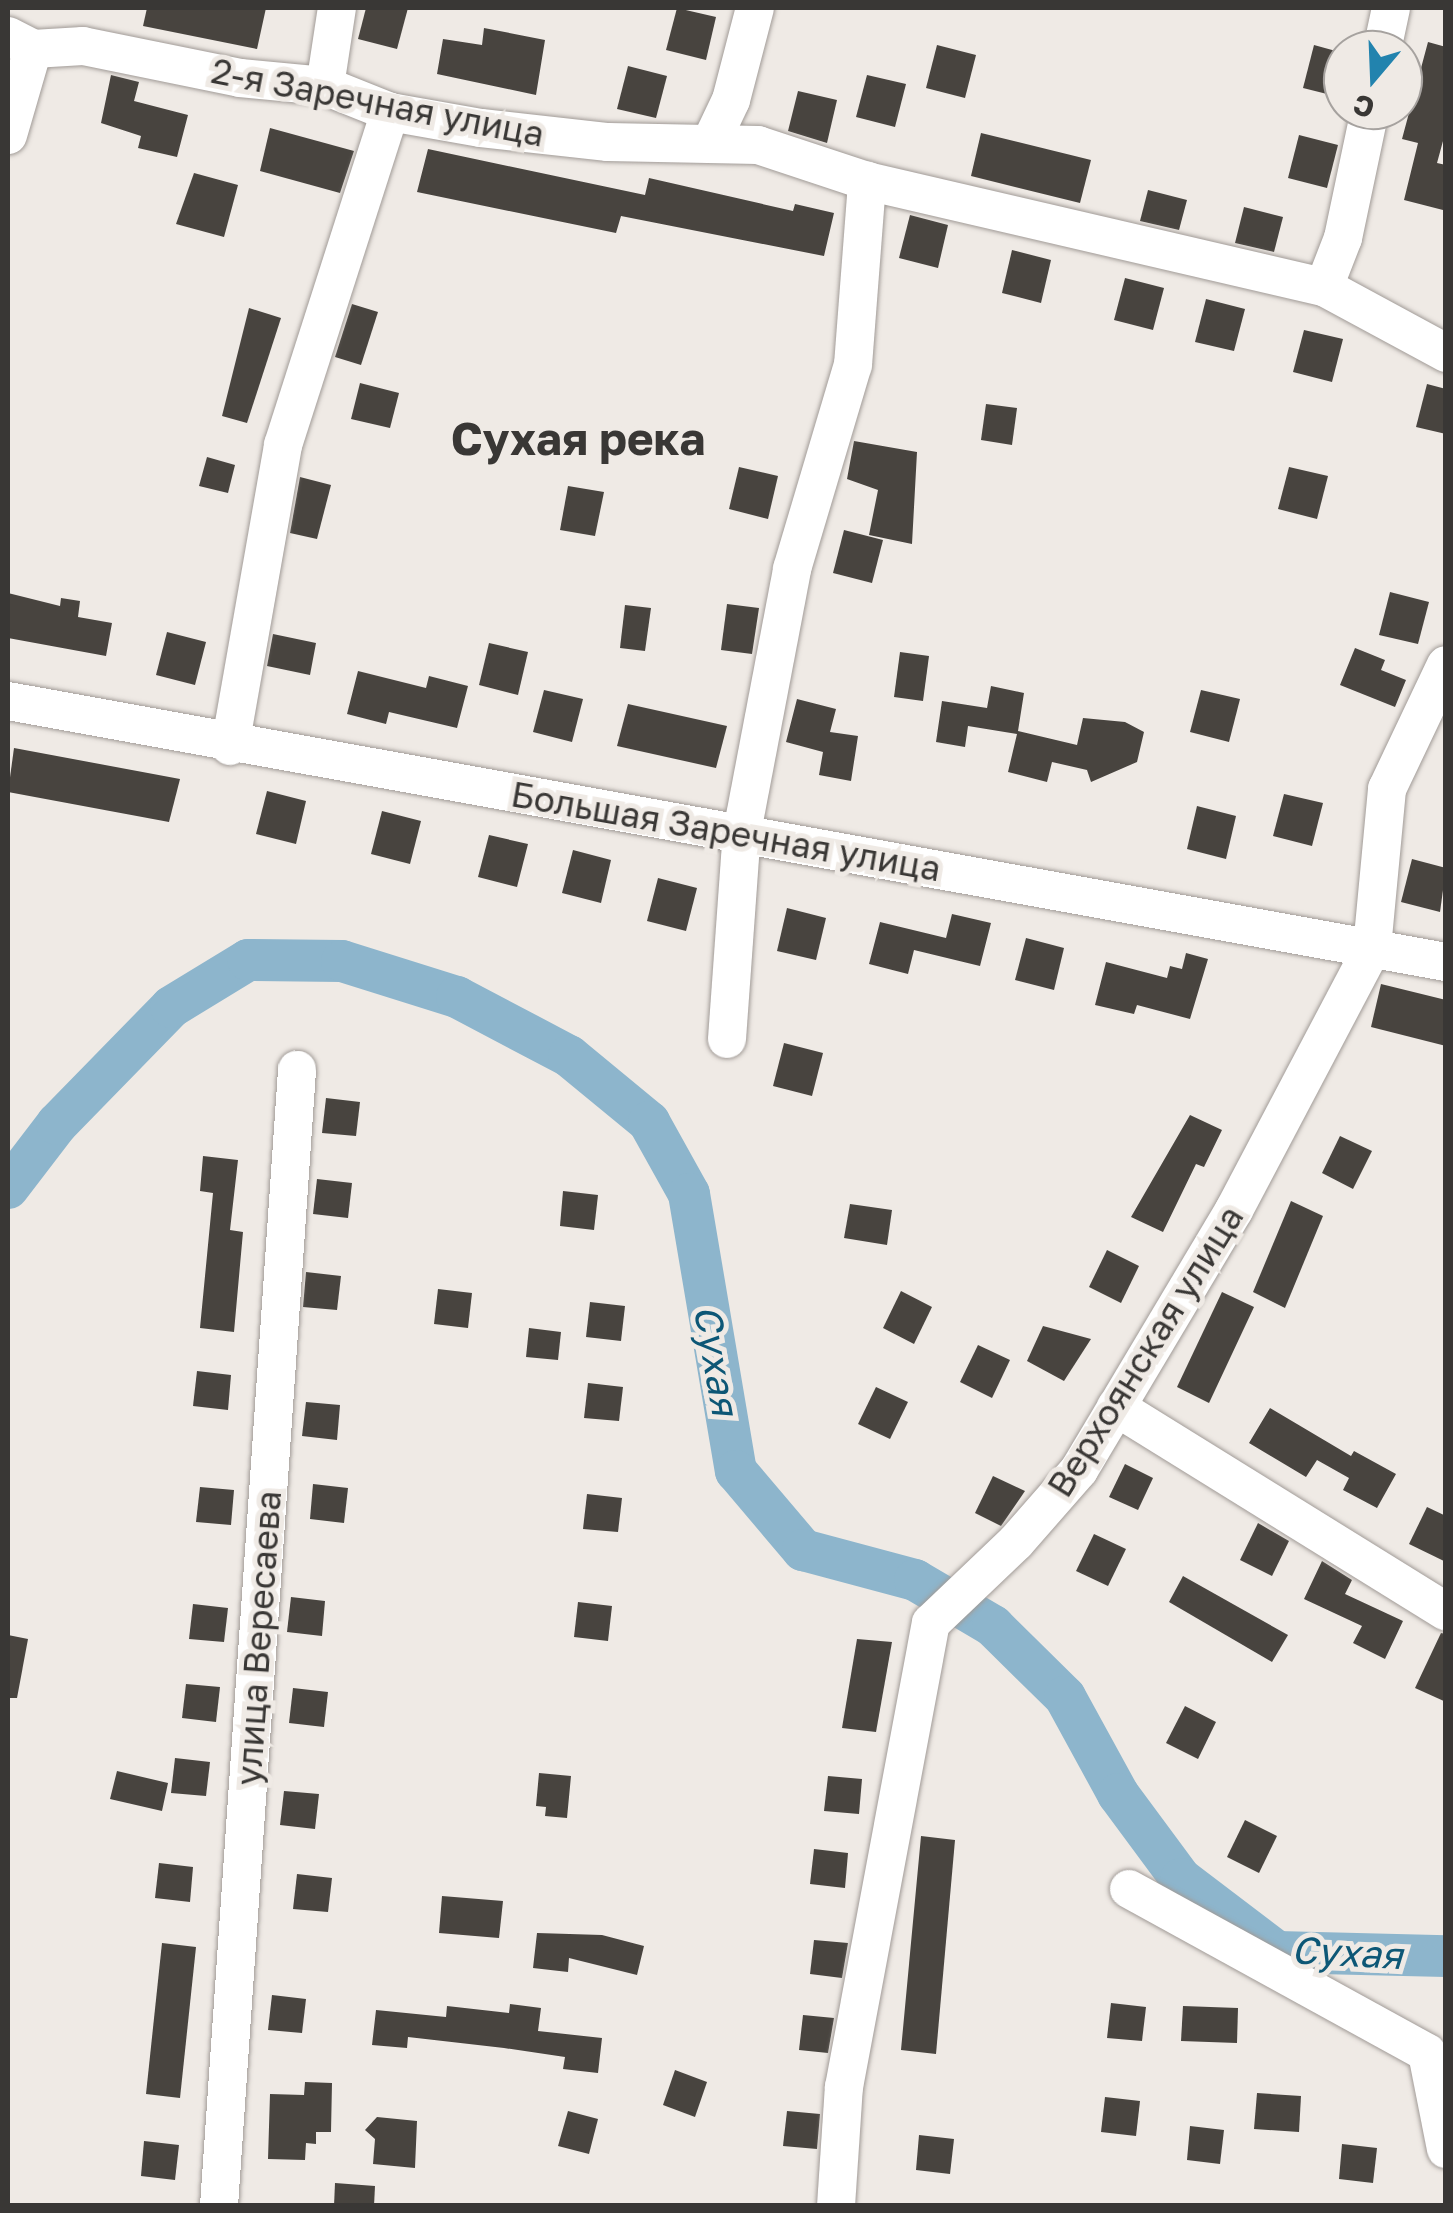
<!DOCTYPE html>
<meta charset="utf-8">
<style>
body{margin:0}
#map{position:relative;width:1453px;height:2213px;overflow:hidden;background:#efeae5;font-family:"Golos Text",sans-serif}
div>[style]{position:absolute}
.river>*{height:42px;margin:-21px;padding:0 21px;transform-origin:21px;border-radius:21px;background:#8db5cc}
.building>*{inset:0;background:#48443f}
.roads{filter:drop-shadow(0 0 2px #a19b97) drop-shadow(0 0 2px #a19b97)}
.minor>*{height:38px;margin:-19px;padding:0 19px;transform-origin:19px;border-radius:19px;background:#fff}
span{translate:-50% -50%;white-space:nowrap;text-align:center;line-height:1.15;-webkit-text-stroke:10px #efeae5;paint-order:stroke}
.street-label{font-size:35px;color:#393735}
.water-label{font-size:38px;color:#0d5776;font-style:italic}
.district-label{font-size:45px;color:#393735;font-weight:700}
.frame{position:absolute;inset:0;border:10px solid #393735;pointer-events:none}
.north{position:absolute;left:1323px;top:30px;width:100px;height:100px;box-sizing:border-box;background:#efeae5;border:2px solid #a6a29f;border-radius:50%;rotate:199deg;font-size:28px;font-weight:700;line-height:40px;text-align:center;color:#393735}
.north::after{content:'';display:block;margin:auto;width:35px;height:45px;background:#2283ae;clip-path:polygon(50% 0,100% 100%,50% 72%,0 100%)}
</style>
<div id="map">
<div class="river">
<i style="left:8px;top:1188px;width:81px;rotate:-52.6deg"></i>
<i style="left:57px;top:1124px;width:163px;rotate:-45.7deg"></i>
<i style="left:171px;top:1007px;width:90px;rotate:-31.4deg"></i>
<i style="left:248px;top:960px;width:94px;rotate:0.6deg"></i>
<i style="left:342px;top:961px;width:121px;rotate:17.4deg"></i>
<i style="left:457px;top:997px;width:127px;rotate:27.8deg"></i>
<i style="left:569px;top:1056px;width:104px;rotate:39.5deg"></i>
<i style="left:649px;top:1122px;width:82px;rotate:60.9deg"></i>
<i style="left:689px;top:1194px;width:281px;rotate:80.4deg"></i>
<i style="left:736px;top:1471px;width:104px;rotate:49.7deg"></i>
<i style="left:803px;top:1550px;width:116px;rotate:15deg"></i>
<i style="left:915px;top:1580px;width:91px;rotate:30.5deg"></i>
<i style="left:993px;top:1626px;width:101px;rotate:44.6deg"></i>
<i style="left:1065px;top:1697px;width:111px;rotate:61.3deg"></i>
<i style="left:1118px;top:1794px;width:106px;rotate:53.5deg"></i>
<i style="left:1181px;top:1879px;width:121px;rotate:37.2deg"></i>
<i style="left:1277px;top:1952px;width:169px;rotate:1.4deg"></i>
</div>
<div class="building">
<i style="clip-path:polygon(147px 8px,266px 8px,257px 49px,143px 26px)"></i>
<i style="clip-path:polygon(366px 8px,408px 8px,397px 49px,358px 39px)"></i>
<i style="clip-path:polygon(677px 8px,716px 17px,706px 60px,666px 50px)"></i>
<i style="clip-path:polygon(484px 28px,545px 40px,536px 95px,437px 74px,443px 39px,482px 45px)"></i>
<i style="clip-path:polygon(1428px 42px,1446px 47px,1446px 130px,1437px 163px,1446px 165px,1443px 210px,1404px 200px,1418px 143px,1402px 139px)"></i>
<i style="clip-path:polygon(937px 45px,976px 55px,965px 98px,926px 88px)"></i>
<i style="clip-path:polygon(1314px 45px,1343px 53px,1343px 98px,1303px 88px)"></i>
<i style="clip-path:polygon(628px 66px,667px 76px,656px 118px,617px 109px)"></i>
<i style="clip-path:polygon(111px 75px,139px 82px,134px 101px,188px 115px,177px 157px,138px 148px,141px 136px,101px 123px)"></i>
<i style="clip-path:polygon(867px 75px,906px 84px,895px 127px,856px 117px)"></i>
<i style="clip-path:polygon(798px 91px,837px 100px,827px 143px,788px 131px)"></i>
<i style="clip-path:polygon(270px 128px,354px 151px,340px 193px,260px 171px)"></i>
<i style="clip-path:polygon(981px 133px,1091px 160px,1080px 203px,971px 176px)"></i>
<i style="clip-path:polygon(1299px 135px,1338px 145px,1327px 188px,1288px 178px)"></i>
<i style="clip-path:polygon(428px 149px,645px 195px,649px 178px,793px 211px,795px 204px,834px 213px,824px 256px,621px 216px,616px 233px,417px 192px)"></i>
<i style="clip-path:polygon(194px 173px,238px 185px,224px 237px,176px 224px)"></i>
<i style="clip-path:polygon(1148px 190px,1187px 200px,1179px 230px,1140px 221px)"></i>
<i style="clip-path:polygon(1244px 207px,1283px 217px,1274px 252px,1235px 243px)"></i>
<i style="clip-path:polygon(910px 215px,948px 225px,938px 268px,899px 258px)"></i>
<i style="clip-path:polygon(1012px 250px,1051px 260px,1041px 303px,1002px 293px)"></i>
<i style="clip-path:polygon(1125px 278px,1164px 288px,1153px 330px,1114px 320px)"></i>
<i style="clip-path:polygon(1206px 299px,1245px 309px,1234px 351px,1195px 342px)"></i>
<i style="clip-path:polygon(352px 304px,378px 312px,361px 365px,335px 357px)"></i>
<i style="clip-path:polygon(249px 308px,281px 318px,247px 423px,222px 416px)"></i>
<i style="clip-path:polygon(1304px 330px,1343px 339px,1332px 382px,1293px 372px)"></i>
<i style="clip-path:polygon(360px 383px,399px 393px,390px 428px,351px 419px)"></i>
<i style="clip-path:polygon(1427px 384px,1446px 389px,1446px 434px,1416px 427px)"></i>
<i style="clip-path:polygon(986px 404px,1017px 408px,1012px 445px,981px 440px)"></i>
<i style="clip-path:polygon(854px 441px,917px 452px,912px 544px,869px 535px,878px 490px,847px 479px)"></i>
<i style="clip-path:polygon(207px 457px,235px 465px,228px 493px,199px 486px)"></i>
<i style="clip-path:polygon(739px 467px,778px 476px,768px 519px,729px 509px)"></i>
<i style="clip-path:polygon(1289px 467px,1328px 476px,1317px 519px,1278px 509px)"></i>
<i style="clip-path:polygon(300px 477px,331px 485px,317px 539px,290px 533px)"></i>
<i style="clip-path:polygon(568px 486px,604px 492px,595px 536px,560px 530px)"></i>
<i style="clip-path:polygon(844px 530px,883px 540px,872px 583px,833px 573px)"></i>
<i style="clip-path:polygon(1390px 592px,1429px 602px,1418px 644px,1379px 635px)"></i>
<i style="clip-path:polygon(8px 593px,60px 606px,61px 598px,80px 601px,78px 617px,112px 623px,106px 656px,8px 638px)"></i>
<i style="clip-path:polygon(727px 604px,759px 608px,752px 654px,721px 650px)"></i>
<i style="clip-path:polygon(625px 605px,651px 608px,645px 651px,620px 648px)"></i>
<i style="clip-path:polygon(167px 632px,206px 642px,195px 685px,156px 675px)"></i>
<i style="clip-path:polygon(273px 634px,316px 643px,310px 675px,267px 666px)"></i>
<i style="clip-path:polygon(489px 643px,528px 652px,518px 695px,479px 685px)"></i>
<i style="clip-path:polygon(1355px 648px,1385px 660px,1381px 670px,1406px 680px,1395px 707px,1340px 685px)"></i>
<i style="clip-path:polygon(900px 652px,929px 656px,923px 701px,894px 697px)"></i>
<i style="clip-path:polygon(358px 671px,426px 688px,429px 676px,468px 686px,457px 728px,389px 712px,386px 724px,347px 714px)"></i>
<i style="clip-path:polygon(991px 686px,1024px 693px,1018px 731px,1077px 745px,1083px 718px,1125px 722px,1144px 732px,1137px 762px,1091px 782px,1087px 770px,1052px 762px,1047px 782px,1008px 772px,1017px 734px,968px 726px,965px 747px,936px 742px,942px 701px,987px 708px)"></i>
<i style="clip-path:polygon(544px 690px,583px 699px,572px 742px,533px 732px)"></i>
<i style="clip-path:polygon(1201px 690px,1240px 699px,1229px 742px,1190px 732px)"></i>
<i style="clip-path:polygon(797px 699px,836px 709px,830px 732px,858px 736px,851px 781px,819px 775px,823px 752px,786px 742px)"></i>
<i style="clip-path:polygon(628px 704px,727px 726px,716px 768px,617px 746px)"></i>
<i style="clip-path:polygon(14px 748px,180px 779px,169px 822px,8px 792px)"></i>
<i style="clip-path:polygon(267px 791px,306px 801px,296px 844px,256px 834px)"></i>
<i style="clip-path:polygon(1284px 794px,1323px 803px,1312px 846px,1273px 836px)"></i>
<i style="clip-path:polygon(1197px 806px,1236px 816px,1226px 859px,1187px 849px)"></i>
<i style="clip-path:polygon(382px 811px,421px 821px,410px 864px,371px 854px)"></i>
<i style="clip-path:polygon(489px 835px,528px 844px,517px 887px,478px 877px)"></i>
<i style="clip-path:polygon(573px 850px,611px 860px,601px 903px,562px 893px)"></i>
<i style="clip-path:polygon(1412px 859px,1446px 868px,1440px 912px,1401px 902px)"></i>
<i style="clip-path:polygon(658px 878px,697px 888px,686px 931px,647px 921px)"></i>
<i style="clip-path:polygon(787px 908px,826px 918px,816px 960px,777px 951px)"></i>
<i style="clip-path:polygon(952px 914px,991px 923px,980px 966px,914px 950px,908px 974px,869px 964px,880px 922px,946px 938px)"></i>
<i style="clip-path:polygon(1026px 938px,1064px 948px,1054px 990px,1015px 980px)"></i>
<i style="clip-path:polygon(1186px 953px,1208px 959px,1190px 1019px,1137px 1005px,1134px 1014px,1095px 1005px,1106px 962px,1167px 978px,1170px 966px,1182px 969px)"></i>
<i style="clip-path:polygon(1381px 984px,1446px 1000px,1446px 1046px,1371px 1027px)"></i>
<i style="clip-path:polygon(784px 1043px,823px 1053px,812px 1096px,773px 1086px)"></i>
<i style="clip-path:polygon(326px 1098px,360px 1102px,356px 1136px,322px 1133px)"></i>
<i style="clip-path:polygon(1190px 1115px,1222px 1130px,1204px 1167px,1196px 1164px,1163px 1232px,1131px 1217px)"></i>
<i style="clip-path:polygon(1340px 1136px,1372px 1151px,1353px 1189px,1322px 1173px)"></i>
<i style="clip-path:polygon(203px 1156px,238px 1160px,230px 1230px,243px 1232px,234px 1332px,200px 1328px,213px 1193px,200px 1191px)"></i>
<i style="clip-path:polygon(317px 1179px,352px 1183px,348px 1218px,313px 1214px)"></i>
<i style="clip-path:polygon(563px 1191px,598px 1195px,594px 1230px,560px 1226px)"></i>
<i style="clip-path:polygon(1291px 1201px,1323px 1216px,1285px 1308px,1253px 1292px)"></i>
<i style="clip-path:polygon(850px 1204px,892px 1210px,887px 1245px,844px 1238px)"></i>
<i style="clip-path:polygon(1107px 1250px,1139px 1266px,1121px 1303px,1089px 1287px)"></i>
<i style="clip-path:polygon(306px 1272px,341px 1276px,337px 1310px,303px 1307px)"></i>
<i style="clip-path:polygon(438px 1289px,472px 1293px,468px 1328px,434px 1324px)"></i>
<i style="clip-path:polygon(901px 1291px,932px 1307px,914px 1344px,883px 1328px)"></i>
<i style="clip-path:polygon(1222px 1292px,1254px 1307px,1209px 1403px,1177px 1387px)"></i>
<i style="clip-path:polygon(590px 1302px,625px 1306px,621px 1341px,586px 1337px)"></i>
<i style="clip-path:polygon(1043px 1326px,1091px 1339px,1064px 1381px,1027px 1361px)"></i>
<i style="clip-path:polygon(529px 1328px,561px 1332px,558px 1360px,526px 1357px)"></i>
<i style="clip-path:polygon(978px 1345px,1010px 1360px,992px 1398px,960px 1382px)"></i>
<i style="clip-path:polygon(197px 1371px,231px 1375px,228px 1410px,193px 1406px)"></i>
<i style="clip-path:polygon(588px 1383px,623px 1387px,619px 1421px,584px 1418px)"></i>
<i style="clip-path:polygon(876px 1387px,908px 1402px,890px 1439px,858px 1424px)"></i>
<i style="clip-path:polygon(306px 1402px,340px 1405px,337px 1440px,302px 1436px)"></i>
<i style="clip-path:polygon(1270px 1408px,1351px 1456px,1354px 1451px,1396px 1474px,1377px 1508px,1343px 1490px,1349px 1478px,1317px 1460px,1306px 1477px,1249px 1443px)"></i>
<i style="clip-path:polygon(1125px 1464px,1153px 1478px,1138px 1510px,1109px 1497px)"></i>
<i style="clip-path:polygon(993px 1476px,1025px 1491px,1001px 1526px,975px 1513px)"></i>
<i style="clip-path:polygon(313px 1484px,348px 1488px,344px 1523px,310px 1519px)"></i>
<i style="clip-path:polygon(200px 1487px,234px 1490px,231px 1525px,196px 1522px)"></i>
<i style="clip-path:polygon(587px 1494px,622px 1498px,618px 1532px,583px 1529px)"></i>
<i style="clip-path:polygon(1427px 1507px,1446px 1516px,1446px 1562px,1409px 1544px)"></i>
<i style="clip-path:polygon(1258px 1523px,1289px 1541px,1272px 1576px,1240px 1560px)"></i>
<i style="clip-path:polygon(1094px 1534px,1126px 1549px,1108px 1586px,1076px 1571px)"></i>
<i style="clip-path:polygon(1322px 1561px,1352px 1580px,1345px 1594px,1403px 1621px,1385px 1659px,1353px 1643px,1362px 1626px,1304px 1599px)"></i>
<i style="clip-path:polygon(1183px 1576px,1288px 1635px,1272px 1662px,1169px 1602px)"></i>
<i style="clip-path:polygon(291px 1597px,325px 1601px,322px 1636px,287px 1632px)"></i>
<i style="clip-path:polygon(578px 1602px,612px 1606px,608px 1641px,574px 1637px)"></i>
<i style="clip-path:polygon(193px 1604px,228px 1608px,224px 1642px,189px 1639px)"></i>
<i style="clip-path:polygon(1441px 1633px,1446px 1634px,1446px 1702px,1415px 1688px)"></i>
<i style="clip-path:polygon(8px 1635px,28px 1639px,17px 1698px,8px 1698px)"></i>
<i style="clip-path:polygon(857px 1639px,892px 1642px,876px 1732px,842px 1728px)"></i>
<i style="clip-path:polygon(186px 1684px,220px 1687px,216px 1722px,182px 1718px)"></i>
<i style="clip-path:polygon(293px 1688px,328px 1692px,324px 1727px,289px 1723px)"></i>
<i style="clip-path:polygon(1185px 1706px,1216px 1722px,1198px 1759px,1166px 1743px)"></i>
<i style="clip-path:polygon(175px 1758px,210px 1762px,206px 1796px,171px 1793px)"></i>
<i style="clip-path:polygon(117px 1771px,168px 1783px,162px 1811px,110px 1799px)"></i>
<i style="clip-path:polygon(539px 1773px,571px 1776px,567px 1818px,545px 1816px,546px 1807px,536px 1806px)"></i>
<i style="clip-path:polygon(828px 1776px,862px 1779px,859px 1814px,824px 1811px)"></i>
<i style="clip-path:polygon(284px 1791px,319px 1794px,315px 1829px,280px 1825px)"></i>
<i style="clip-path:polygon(1245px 1820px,1277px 1836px,1259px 1873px,1227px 1857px)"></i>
<i style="clip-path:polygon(921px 1836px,955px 1840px,936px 2054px,901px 2050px)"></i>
<i style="clip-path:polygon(814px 1849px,848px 1853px,845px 1888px,810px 1884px)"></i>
<i style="clip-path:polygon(159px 1863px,193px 1867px,190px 1902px,155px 1898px)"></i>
<i style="clip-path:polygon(297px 1874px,332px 1878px,328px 1912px,293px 1909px)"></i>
<i style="clip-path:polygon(442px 1896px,503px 1901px,499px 1938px,439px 1933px)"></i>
<i style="clip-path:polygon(537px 1933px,602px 1935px,644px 1946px,637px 1975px,569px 1958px,568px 1972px,533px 1968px)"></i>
<i style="clip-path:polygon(814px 1940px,848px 1943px,842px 1978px,810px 1974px)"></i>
<i style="clip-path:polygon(162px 1943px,196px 1947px,180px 2098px,146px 2094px)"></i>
<i style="clip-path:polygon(272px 1995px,306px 1999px,302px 2033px,268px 2030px)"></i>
<i style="clip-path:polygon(1111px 2003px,1146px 2007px,1142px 2041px,1107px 2038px)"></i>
<i style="clip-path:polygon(510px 2004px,541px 2008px,538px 2031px,602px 2038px,598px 2073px,563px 2069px,565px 2057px,504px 2048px,408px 2037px,407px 2048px,372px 2045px,376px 2010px,446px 2017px,447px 2006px,509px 2013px)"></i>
<i style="clip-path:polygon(1183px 2006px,1238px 2008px,1237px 2043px,1181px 2041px)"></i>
<i style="clip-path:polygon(803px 2015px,834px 2018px,828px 2053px,799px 2050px)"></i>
<i style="clip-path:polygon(675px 2070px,707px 2082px,695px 2117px,663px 2105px)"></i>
<i style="clip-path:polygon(305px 2082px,332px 2083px,331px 2132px,316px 2132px,316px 2144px,306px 2143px,305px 2160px,268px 2159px,270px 2094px,304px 2095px)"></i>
<i style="clip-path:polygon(1257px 2093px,1301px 2096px,1299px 2132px,1254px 2129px)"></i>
<i style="clip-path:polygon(1105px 2097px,1140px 2101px,1136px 2136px,1101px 2132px)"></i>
<i style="clip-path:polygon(568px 2111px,598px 2119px,589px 2154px,558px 2146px)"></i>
<i style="clip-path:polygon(787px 2111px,820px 2114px,817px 2149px,783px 2146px)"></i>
<i style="clip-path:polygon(377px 2117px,417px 2121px,415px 2168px,373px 2164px,375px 2139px,365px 2130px)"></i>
<i style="clip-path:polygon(1190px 2126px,1224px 2130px,1220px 2164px,1187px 2160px)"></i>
<i style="clip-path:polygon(919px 2135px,954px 2139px,950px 2174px,916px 2170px)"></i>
<i style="clip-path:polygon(144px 2141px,179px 2145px,175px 2180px,141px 2176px)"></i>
<i style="clip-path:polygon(1342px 2144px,1377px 2148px,1373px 2183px,1339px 2179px)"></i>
<i style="clip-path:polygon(335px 2183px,375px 2186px,374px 2206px,334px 2206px)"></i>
</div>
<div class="roads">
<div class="minor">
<i style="left:8px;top:36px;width:28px;rotate:27deg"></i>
<i style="left:33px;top:49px;width:50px;rotate:-3.4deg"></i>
<i style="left:83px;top:46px;width:160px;rotate:11.5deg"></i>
<i style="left:240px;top:78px;width:85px;rotate:5.4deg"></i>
<i style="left:325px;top:86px;width:70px;rotate:21.8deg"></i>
<i style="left:390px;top:112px;width:92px;rotate:10deg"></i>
<i style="left:481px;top:128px;width:128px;rotate:6.3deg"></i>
<i style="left:608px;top:142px;width:150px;rotate:1.1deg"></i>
<i style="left:758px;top:145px;width:115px;rotate:18.3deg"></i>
<i style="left:867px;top:181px;width:469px;rotate:13.1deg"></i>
<i style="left:1324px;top:287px;width:139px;rotate:28.4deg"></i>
<i style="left:1382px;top:50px;width:43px;rotate:-77.9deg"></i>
<i style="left:325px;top:86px;width:79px;rotate:-81.3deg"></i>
<i style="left:8px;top:135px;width:90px;rotate:-73.8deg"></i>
<i style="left:712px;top:140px;width:44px;rotate:-64.6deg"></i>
<i style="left:731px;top:100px;width:95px;rotate:-75.4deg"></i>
<i style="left:1324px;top:287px;width:53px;rotate:-68.8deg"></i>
<i style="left:1343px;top:238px;width:131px;rotate:-78.1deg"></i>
<i style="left:8px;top:701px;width:1461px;rotate:10.29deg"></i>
<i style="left:230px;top:746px;width:306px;rotate:-80deg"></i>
<i style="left:283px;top:445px;width:350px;rotate:-72.2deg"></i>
<i style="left:727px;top:1039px;width:208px;rotate:-85.9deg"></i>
<i style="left:742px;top:832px;width:268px;rotate:-79.2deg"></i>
<i style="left:792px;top:569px;width:213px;rotate:-73.4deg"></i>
<i style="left:853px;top:365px;width:185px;rotate:-85.6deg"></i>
<i style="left:1116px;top:1407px;width:388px;rotate:31.8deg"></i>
<i style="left:1129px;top:1889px;width:340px;rotate:28.8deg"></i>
<i style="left:1427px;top:2053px;width:98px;rotate:78.8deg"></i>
<i style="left:219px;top:2206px;width:1139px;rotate:-86.07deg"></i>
<i style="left:836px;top:2206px;width:119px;rotate:-86.2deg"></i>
<i style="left:844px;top:2087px;width:472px;rotate:-79.4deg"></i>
<i style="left:931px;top:1623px;width:117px;rotate:-43.6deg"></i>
<i style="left:1016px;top:1542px;width:96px;rotate:-48.8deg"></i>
<i style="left:1079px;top:1470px;width:303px;rotate:-59.2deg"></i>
<i style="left:1234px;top:1210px;width:296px;rotate:-62.2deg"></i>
<i style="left:1372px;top:948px;width:160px;rotate:-84.6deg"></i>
<i style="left:1387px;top:789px;width:137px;rotate:-64.6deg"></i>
</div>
</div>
<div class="street-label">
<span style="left:378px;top:102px;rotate:11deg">2-я Заречная улица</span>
<span style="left:726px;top:831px;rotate:10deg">Большая Заречная улица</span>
<span style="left:1145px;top:1351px;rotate:-58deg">Верхоянская улица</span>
<span style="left:258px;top:1638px;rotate:-86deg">улица Вересаева</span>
</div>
<div class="water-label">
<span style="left:717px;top:1360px;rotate:80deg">Сухая</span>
<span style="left:1347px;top:1952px;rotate:3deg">Сухая</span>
</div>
<div class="district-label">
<span style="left:578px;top:439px">Сухая река</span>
</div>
<div class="frame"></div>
<div class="north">С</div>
</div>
